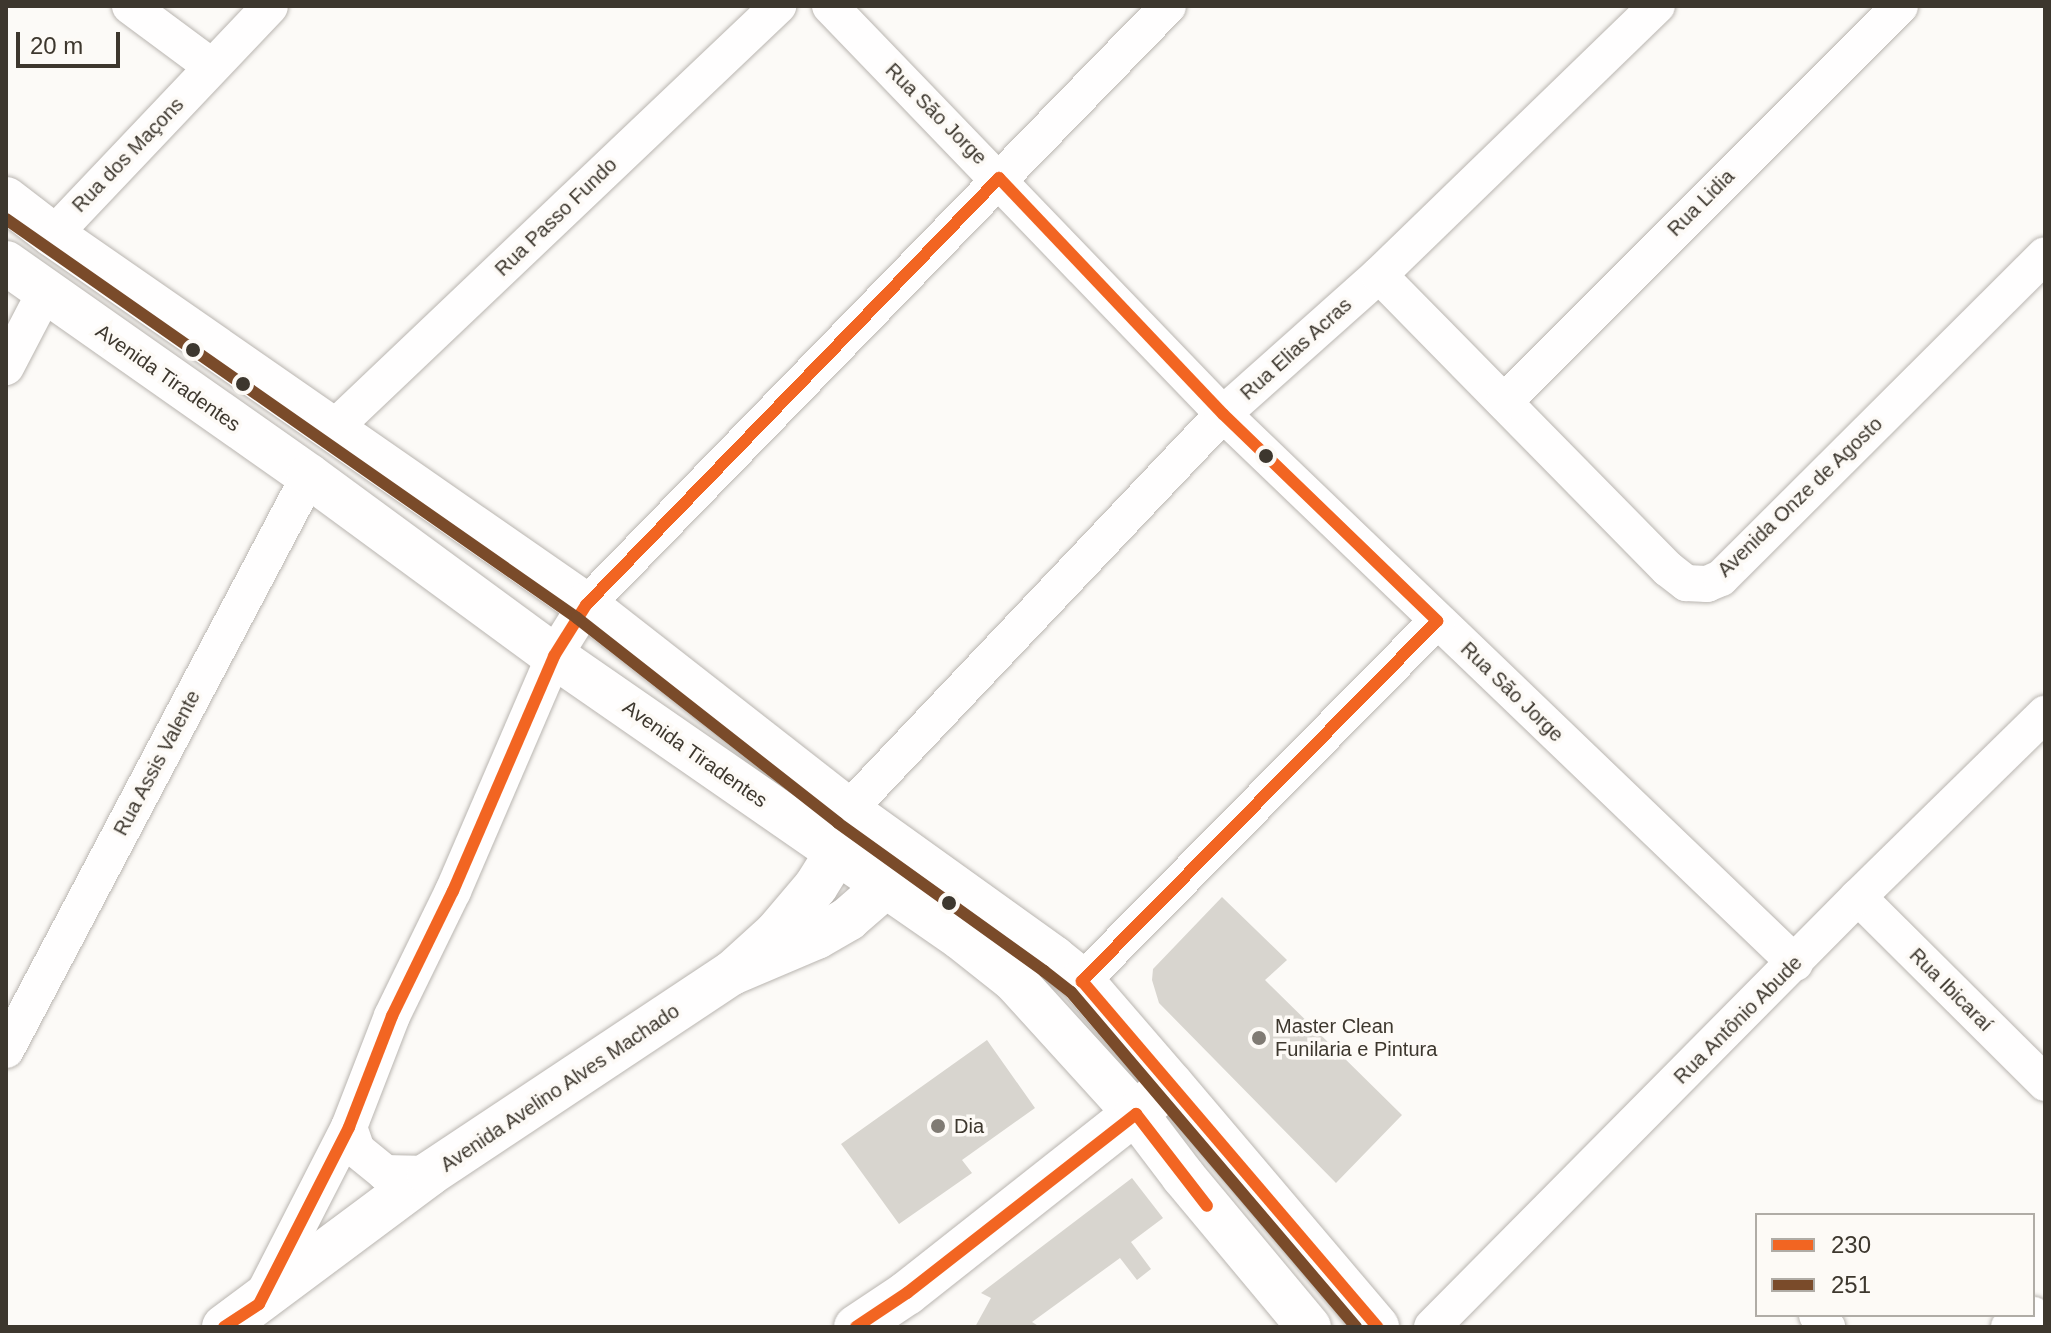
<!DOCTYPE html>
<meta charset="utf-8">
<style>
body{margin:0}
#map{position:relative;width:2051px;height:1333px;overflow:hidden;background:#fcfaf7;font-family:Helvetica,sans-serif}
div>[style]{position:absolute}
.building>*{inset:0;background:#d8d5cf}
.roads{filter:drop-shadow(0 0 2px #b9b5b0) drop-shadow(0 0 2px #b9b5b0)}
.minor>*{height:36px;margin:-18px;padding:0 18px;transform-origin:18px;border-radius:18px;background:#fffefe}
.tertiary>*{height:44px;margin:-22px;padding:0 22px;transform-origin:22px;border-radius:22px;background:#fffefe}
.secondary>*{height:44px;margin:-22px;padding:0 22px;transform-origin:22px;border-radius:22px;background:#fffefe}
.bus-1>*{height:12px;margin:-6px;padding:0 6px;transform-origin:6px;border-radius:6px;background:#f26522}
.bus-2>*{height:12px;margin:-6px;padding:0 6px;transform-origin:6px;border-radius:6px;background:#7a4b2a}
.dots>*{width:22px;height:22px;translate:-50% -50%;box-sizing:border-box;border:4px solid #fdfaf6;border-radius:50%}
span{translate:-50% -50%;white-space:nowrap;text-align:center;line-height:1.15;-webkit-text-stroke:7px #fdfaf6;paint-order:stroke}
.street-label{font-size:20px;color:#3d372e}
.poi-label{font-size:20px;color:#3d372e}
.left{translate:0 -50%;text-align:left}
.frame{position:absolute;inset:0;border:8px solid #3d372e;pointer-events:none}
.legend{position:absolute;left:1755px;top:1213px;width:280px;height:104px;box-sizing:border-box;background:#fdfaf6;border:2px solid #b0aca6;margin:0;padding:10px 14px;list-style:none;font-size:24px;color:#3d372e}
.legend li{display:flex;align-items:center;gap:16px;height:40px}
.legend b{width:40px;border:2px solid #b0aca6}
.scale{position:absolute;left:16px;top:32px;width:104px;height:36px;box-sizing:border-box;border:4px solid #3d372e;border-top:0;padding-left:10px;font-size:24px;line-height:28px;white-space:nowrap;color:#3d372e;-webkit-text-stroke:6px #fdfaf6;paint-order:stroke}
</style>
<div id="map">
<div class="building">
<i style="clip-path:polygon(1222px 897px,1287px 960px,1265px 980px,1402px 1115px,1336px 1183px,1159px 1003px,1152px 980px,1153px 969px)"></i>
<i style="clip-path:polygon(987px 1040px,1035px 1108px,962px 1160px,972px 1173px,899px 1224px,841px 1144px)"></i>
<i style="clip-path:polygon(1132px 1178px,1163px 1218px,1131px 1242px,1151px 1269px,1137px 1280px,1120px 1258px,1032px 1322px,1040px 1327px,975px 1327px,991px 1298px,981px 1293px)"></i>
</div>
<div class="roads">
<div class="minor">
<i style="left:130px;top:6px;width:102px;rotate:36.6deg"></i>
<i style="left:830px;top:6px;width:566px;rotate:46.07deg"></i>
<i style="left:1223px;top:414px;width:793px;rotate:43.82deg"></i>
<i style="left:53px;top:235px;width:315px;rotate:-46.5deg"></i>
<i style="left:1379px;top:275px;width:412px;rotate:45.5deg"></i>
<i style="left:1668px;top:569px;width:23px;rotate:38deg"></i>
<i style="left:1686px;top:583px;width:21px;rotate:3deg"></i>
<i style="left:1707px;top:584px;width:15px;rotate:-23deg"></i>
<i style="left:1721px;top:578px;width:457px;rotate:-44.9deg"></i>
<i style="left:6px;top:367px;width:85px;rotate:-62.5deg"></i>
<i style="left:1504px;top:402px;width:560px;rotate:-45deg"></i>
<i style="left:334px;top:428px;width:613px;rotate:-43.54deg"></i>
<i style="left:848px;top:810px;width:545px;rotate:-46.56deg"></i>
<i style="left:1223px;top:414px;width:209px;rotate:-41.7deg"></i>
<i style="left:1379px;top:275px;width:387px;rotate:-44.1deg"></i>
<i style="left:1858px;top:897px;width:264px;rotate:44.8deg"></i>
<i style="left:1082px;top:981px;width:506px;rotate:-45.4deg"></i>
<i style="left:6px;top:1050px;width:649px;rotate:-62.17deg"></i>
<i style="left:349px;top:1127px;width:24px;rotate:71deg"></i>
<i style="left:357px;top:1150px;width:36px;rotate:39deg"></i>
<i style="left:385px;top:1173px;width:44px;rotate:1.3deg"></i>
<i style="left:261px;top:1299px;width:193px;rotate:-62.9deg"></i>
<i style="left:349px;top:1127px;width:119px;rotate:-68.8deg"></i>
<i style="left:392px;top:1016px;width:139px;rotate:-64deg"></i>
<i style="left:453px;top:891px;width:256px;rotate:-66.7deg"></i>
<i style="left:554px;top:656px;width:60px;rotate:-57.9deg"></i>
<i style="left:586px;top:605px;width:835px;rotate:-45.82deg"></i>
<i style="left:1817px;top:1315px;width:16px;rotate:50deg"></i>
<i style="left:1432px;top:1327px;width:605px;rotate:-45.27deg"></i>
<i style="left:1858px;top:897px;width:262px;rotate:-44.4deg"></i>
<i style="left:2009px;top:1327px;width:27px;rotate:-27deg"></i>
</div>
<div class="tertiary">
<i style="left:224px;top:1327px;width:256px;rotate:-36.7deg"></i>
<i style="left:429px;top:1174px;width:364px;rotate:-33.6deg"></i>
<i style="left:732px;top:973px;width:61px;rotate:-42.3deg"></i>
<i style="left:777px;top:932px;width:60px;rotate:-49.7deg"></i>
<i style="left:816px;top:886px;width:39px;rotate:-58deg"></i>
<i style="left:837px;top:853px;width:38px;rotate:-75deg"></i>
<i style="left:856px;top:1327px;width:61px;rotate:-33.7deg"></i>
<i style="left:907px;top:1293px;width:329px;rotate:-38.3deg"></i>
</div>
<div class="secondary">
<i style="left:6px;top:199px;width:59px;rotate:37.5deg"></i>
<i style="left:53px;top:235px;width:649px;rotate:34.77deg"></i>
<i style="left:586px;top:605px;width:333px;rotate:38deg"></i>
<i style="left:848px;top:810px;width:254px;rotate:35.7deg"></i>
<i style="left:1054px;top:958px;width:36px;rotate:39deg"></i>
<i style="left:1082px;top:981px;width:136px;rotate:49.2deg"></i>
<i style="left:1171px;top:1084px;width:319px;rotate:49.7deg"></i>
<i style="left:6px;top:263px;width:370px;rotate:35.1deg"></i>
<i style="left:309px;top:476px;width:304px;rotate:36.3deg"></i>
<i style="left:554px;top:656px;width:495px;rotate:34.7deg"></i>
<i style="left:961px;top:938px;width:68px;rotate:38.4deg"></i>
<i style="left:1014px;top:980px;width:181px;rotate:47.7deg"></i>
<i style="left:1136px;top:1114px;width:78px;rotate:52.8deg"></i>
<i style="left:1183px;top:1176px;width:197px;rotate:50.2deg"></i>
<i style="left:732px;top:973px;width:92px;rotate:-23deg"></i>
<i style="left:817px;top:937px;width:36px;rotate:-30deg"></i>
<i style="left:848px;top:919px;width:52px;rotate:-41.1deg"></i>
</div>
</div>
<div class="bus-1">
<i style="left:224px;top:1327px;width:42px;rotate:-33.3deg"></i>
<i style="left:259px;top:1304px;width:199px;rotate:-63deg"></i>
<i style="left:349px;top:1127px;width:119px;rotate:-68.8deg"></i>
<i style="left:392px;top:1016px;width:139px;rotate:-64deg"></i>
<i style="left:453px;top:891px;width:256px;rotate:-66.7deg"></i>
<i style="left:554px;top:656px;width:60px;rotate:-57.9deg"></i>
<i style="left:586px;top:605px;width:594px;rotate:-45.95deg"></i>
<i style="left:999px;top:178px;width:325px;rotate:46.5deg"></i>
<i style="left:1223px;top:414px;width:298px;rotate:44deg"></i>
<i style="left:1437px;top:621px;width:506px;rotate:134.6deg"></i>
<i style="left:1082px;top:981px;width:455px;rotate:49.5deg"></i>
<i style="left:856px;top:1327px;width:61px;rotate:-33.7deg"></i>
<i style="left:907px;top:1293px;width:291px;rotate:-38deg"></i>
<i style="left:1136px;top:1114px;width:116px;rotate:52.3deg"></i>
</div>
<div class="bus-2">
<i style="left:6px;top:219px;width:697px;rotate:34.94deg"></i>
<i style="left:577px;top:618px;width:332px;rotate:38.1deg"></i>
<i style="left:838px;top:823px;width:254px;rotate:35.7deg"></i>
<i style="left:1044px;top:971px;width:34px;rotate:38deg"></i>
<i style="left:1071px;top:992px;width:440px;rotate:49.6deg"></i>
</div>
<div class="dots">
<i style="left:193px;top:350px;background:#3d372e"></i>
<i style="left:243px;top:384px;background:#3d372e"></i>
<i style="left:1266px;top:456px;background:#3d372e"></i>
<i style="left:949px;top:903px;background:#3d372e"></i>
<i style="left:1259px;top:1038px;background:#807b74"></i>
<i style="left:938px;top:1126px;background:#807b74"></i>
</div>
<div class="street-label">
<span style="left:936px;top:114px;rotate:45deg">Rua São Jorge</span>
<span style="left:128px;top:155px;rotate:-46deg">Rua dos Maçons</span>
<span style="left:1701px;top:203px;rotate:-45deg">Rua Lidia</span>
<span style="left:556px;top:217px;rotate:-44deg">Rua Passo Fundo</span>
<span style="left:1296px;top:349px;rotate:-42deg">Rua Elias Acras</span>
<span style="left:168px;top:378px;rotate:35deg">Avenida Tiradentes</span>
<span style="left:1800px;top:497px;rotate:-44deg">Avenida Onze de Agosto</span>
<span style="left:1512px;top:692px;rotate:44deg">Rua São Jorge</span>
<span style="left:695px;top:754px;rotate:35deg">Avenida Tiradentes</span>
<span style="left:157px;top:763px;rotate:-62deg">Rua Assis Valente</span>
<span style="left:1951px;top:990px;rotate:45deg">Rua Ibicaraí</span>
<span style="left:1738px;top:1020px;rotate:-45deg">Rua Antônio Abude</span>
<span style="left:560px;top:1088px;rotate:-34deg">Avenida Avelino Alves Machado</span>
</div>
<div class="poi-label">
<span class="left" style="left:1275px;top:1038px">Master Clean<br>Funilaria e Pintura</span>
<span class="left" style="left:954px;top:1126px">Dia</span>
</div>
<div class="frame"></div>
<ul class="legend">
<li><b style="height:10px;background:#f26522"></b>230</li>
<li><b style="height:10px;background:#7a4b2a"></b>251</li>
</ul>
<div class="scale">20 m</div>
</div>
